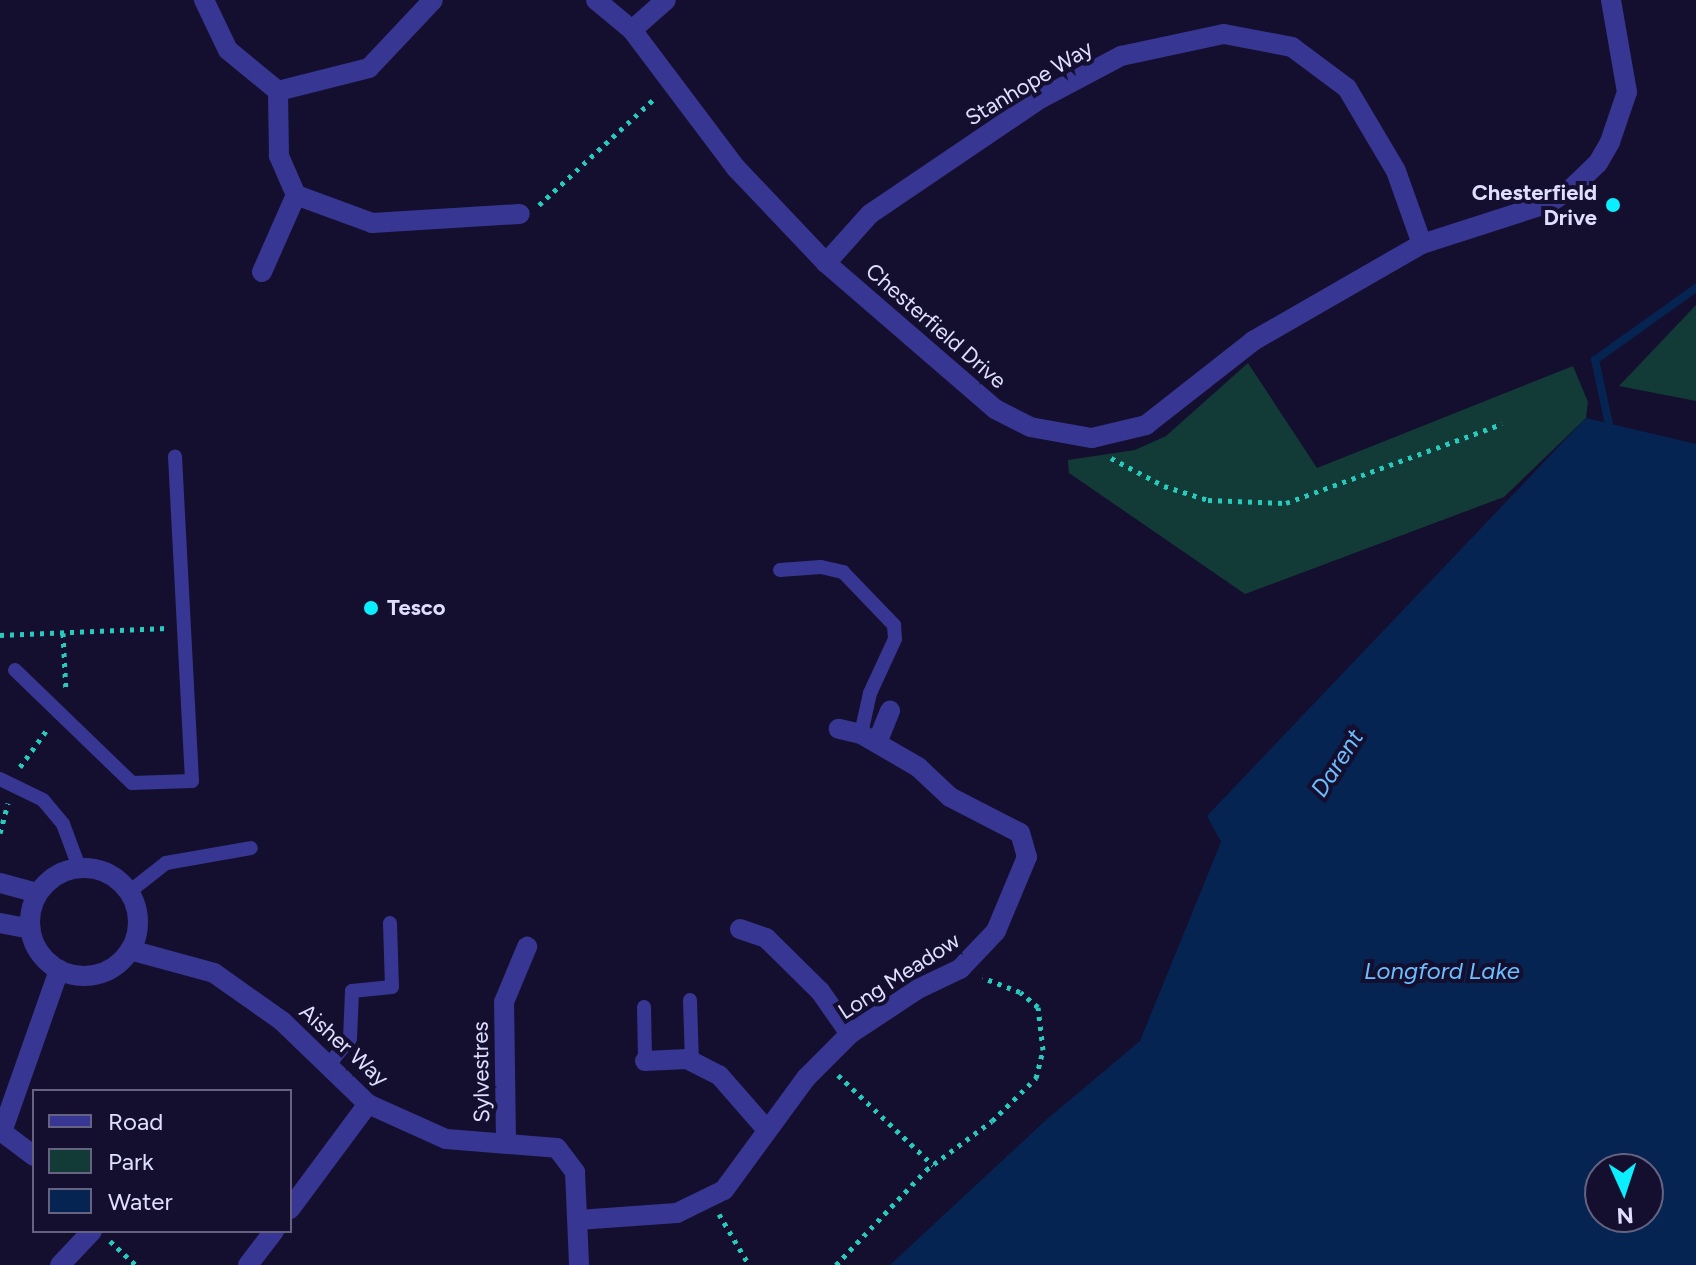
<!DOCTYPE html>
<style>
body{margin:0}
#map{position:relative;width:1696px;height:1265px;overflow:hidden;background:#140f2f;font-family:Figtree,sans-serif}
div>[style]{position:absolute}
.green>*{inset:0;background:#123a37}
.water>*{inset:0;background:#062452}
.stream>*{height:8px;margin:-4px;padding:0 4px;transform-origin:4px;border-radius:4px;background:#062452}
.path>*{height:5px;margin-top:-2.5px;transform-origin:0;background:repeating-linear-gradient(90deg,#25cbbc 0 4px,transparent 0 10px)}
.service>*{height:14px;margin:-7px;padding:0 7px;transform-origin:7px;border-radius:7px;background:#373692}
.minor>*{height:20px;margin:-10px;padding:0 10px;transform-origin:10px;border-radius:10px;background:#373692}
.minor>.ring{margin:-10px;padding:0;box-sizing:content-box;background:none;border:20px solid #373692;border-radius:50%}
.dots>*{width:22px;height:22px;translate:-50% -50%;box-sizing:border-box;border:4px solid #140f2f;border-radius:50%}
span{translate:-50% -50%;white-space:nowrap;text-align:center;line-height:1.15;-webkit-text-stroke:8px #140f2f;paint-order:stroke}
.street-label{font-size:22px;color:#e0deff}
.poi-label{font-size:22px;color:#e0deff;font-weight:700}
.right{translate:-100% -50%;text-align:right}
.left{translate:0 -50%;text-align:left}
.water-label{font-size:24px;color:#6cbfff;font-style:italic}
.legend{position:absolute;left:32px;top:1089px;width:260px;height:144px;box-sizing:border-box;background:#140f2f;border:2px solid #666282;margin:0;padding:10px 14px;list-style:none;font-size:24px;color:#e0deff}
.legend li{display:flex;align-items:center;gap:16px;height:40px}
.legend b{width:40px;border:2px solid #666282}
.north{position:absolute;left:1584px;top:1153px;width:80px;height:80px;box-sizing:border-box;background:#140f2f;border:2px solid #666282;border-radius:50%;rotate:177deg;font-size:22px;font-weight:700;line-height:32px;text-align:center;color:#e0deff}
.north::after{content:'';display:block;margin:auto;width:28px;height:36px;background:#0aeeff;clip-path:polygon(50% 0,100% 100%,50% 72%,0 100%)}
</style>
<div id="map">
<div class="green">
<i style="clip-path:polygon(1696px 305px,1696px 401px,1619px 386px)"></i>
<i style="clip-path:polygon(1248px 363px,1317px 468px,1573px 366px,1588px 402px,1586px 418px,1504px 497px,1245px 594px,1069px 473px,1068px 460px,1135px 450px,1166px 436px)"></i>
</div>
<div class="water">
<i style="clip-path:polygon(evenodd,1586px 418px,1696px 444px,1696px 1265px,890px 1265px,1046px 1120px,1140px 1041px,1221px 842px,1207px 816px,1586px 418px,1600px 1169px,1648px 1169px,1648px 1217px,1600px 1217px,1600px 1169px)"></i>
</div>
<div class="stream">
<i style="left:1609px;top:424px;width:66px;rotate:-102.3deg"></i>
<i style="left:1595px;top:360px;width:124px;rotate:-35.5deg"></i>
</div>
<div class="path">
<i style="left:539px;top:205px;width:158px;rotate:-42.7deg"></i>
<i style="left:1111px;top:458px;width:60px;rotate:27.8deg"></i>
<i style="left:1164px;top:486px;width:46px;rotate:17.7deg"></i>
<i style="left:1208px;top:500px;width:78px;rotate:2.2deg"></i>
<i style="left:1286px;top:503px;width:230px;rotate:-20.1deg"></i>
<i style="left:63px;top:633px;width:59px;rotate:87.1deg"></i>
<i style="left:0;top:635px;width:167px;rotate:-2.4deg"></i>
<i style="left:20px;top:767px;width:49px;rotate:-54.1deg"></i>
<i style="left:0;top:833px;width:31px;rotate:-75deg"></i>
<i style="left:838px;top:1075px;width:131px;rotate:43.5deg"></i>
<i style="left:719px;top:1214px;width:59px;rotate:59.5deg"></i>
<i style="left:110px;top:1241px;width:35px;rotate:43deg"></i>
<i style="left:836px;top:1265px;width:131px;rotate:-46.5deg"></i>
<i style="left:926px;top:1170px;width:82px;rotate:-36.6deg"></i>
<i style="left:992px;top:1121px;width:62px;rotate:-44.3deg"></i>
<i style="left:1036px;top:1078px;width:29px;rotate:-76deg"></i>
<i style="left:1043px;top:1050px;width:43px;rotate:-96.6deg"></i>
<i style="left:1038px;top:1007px;width:23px;rotate:-140deg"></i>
<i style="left:1020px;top:992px;width:40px;rotate:-159deg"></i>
</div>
<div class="service">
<i style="left:780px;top:570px;width:41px;rotate:-4.2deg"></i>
<i style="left:821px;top:567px;width:23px;rotate:13deg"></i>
<i style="left:843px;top:572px;width:74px;rotate:46.1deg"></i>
<i style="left:894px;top:625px;width:14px;rotate:86deg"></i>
<i style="left:895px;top:639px;width:60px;rotate:114.8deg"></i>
<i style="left:870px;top:693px;width:42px;rotate:102.4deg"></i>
<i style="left:15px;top:670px;width:163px;rotate:44deg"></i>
<i style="left:132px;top:783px;width:60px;rotate:-1.9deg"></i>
<i style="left:192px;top:781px;width:325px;rotate:-93deg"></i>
<i style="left:0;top:779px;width:48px;rotate:26deg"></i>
<i style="left:43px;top:800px;width:31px;rotate:50deg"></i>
<i style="left:63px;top:824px;width:46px;rotate:69.6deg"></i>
<i style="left:129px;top:892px;width:47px;rotate:-38.1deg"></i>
<i style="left:166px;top:863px;width:86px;rotate:-10deg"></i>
<i style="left:690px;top:1000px;width:62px;rotate:88.2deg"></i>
<i style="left:644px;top:1007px;width:54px;rotate:88.9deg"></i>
<i style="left:327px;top:1067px;width:36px;rotate:-51deg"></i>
<i style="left:350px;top:1039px;width:48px;rotate:-87.6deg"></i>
<i style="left:352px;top:991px;width:40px;rotate:-5.7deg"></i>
<i style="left:392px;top:987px;width:64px;rotate:-91.8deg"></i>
</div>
<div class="minor">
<i style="left:204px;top:0;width:55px;rotate:64.4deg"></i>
<i style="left:228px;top:50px;width:65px;rotate:39.4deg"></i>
<i style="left:278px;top:91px;width:94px;rotate:-14.2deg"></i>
<i style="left:369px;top:68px;width:93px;rotate:-46.7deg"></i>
<i style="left:596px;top:0;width:47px;rotate:39.8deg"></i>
<i style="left:632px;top:30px;width:173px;rotate:53deg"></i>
<i style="left:736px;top:168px;width:131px;rotate:46.5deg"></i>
<i style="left:826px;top:263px;width:223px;rotate:40.8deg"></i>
<i style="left:995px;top:409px;width:39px;rotate:27deg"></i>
<i style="left:1030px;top:427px;width:63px;rotate:10.1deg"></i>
<i style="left:1092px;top:438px;width:56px;rotate:-13.5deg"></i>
<i style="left:1146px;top:425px;width:136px;rotate:-38.1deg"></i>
<i style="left:1253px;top:341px;width:195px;rotate:-29.9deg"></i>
<i style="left:1422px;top:244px;width:133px;rotate:-17.9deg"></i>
<i style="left:1549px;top:203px;width:27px;rotate:-33deg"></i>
<i style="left:1572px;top:188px;width:36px;rotate:-44deg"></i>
<i style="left:1598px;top:163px;width:24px;rotate:-60deg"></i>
<i style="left:1610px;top:142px;width:53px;rotate:-71.2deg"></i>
<i style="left:1627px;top:92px;width:93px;rotate:-99.9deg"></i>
<i style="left:632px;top:30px;width:45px;rotate:-41.4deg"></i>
<i style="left:296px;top:195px;width:81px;rotate:20.2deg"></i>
<i style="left:372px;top:223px;width:148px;rotate:-3.5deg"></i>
<i style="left:826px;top:263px;width:66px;rotate:-48.1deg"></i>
<i style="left:870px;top:214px;width:205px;rotate:-34.1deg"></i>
<i style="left:1040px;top:99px;width:92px;rotate:-28deg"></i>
<i style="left:1121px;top:56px;width:105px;rotate:-12.1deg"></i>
<i style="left:1224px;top:34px;width:69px;rotate:10.8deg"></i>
<i style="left:1292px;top:47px;width:69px;rotate:36.7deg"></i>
<i style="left:1347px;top:88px;width:96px;rotate:59.4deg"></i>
<i style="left:1396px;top:171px;width:77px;rotate:70.4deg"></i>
<i style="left:262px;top:272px;width:84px;rotate:-66.2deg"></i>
<i style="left:296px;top:195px;width:43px;rotate:-113.6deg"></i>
<i style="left:279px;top:156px;width:65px;rotate:-90.9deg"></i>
<i style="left:877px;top:743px;width:35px;rotate:-68deg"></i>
<i class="ring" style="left:30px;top:868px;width:88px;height:88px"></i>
<i style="left:0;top:883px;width:38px;rotate:15deg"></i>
<i style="left:0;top:923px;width:31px;rotate:11deg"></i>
<i style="left:740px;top:929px;width:28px;rotate:19deg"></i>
<i style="left:766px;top:938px;width:76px;rotate:44.5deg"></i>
<i style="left:820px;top:991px;width:52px;rotate:55.1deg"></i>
<i style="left:130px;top:950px;width:87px;rotate:15.3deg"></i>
<i style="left:214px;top:973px;width:83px;rotate:35.2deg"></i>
<i style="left:282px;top:1021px;width:120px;rotate:44deg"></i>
<i style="left:368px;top:1104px;width:85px;rotate:24.2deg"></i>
<i style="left:446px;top:1139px;width:111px;rotate:4.6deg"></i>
<i style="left:557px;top:1148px;width:30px;rotate:53deg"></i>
<i style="left:575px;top:1172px;width:93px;rotate:87.5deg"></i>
<i style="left:645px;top:1061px;width:42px;rotate:-2.7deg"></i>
<i style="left:687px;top:1059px;width:36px;rotate:27deg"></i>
<i style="left:719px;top:1075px;width:73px;rotate:48.9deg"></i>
<i style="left:506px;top:1141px;width:139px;rotate:-90.8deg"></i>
<i style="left:504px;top:1002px;width:60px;rotate:-67.3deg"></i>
<i style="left:34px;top:1156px;width:40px;rotate:-143deg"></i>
<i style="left:2px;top:1132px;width:172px;rotate:-70.6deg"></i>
<i style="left:290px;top:1209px;width:131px;rotate:-53.4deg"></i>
<i style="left:578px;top:1220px;width:99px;rotate:-4deg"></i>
<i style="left:677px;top:1213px;width:52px;rotate:-26.1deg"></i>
<i style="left:724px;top:1190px;width:139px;rotate:-53.8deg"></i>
<i style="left:806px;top:1078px;width:62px;rotate:-45deg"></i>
<i style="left:850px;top:1034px;width:82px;rotate:-33.5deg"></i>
<i style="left:918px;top:989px;width:47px;rotate:-25.5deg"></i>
<i style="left:960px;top:969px;width:52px;rotate:-46.5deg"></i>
<i style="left:996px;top:931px;width:80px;rotate:-67.3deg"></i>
<i style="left:1027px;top:857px;width:25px;rotate:-106deg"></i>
<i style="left:1020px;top:833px;width:79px;rotate:-152.8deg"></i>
<i style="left:950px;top:797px;width:44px;rotate:-136.8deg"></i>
<i style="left:918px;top:767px;width:66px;rotate:-149.9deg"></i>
<i style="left:861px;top:734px;width:23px;rotate:-167deg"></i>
<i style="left:60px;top:1265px;width:47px;rotate:-46.7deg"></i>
<i style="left:248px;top:1265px;width:43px;rotate:-52.6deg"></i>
</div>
<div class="dots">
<i style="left:1613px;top:205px;background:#0aeeff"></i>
<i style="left:371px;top:608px;background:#0aeeff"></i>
</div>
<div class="street-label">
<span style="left:1029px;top:83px;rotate:-31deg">Stanhope Way</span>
<span style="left:936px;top:326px;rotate:41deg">Chesterfield Drive</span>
<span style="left:899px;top:976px;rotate:-33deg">Long Meadow</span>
<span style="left:344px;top:1045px;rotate:42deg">Aisher Way</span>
<span style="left:481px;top:1072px;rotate:-91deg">Sylvestres</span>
</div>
<div class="poi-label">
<span class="right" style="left:1597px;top:205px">Chesterfield<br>Drive</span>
<span class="left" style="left:387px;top:608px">Tesco</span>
</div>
<div class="water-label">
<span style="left:1337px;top:763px;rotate:-57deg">Darent</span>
<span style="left:1442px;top:971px">Longford Lake</span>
</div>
<ul class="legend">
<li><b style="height:10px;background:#373692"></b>Road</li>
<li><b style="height:22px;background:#123a37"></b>Park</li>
<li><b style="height:22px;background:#062452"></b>Water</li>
</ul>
<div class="north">N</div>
</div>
